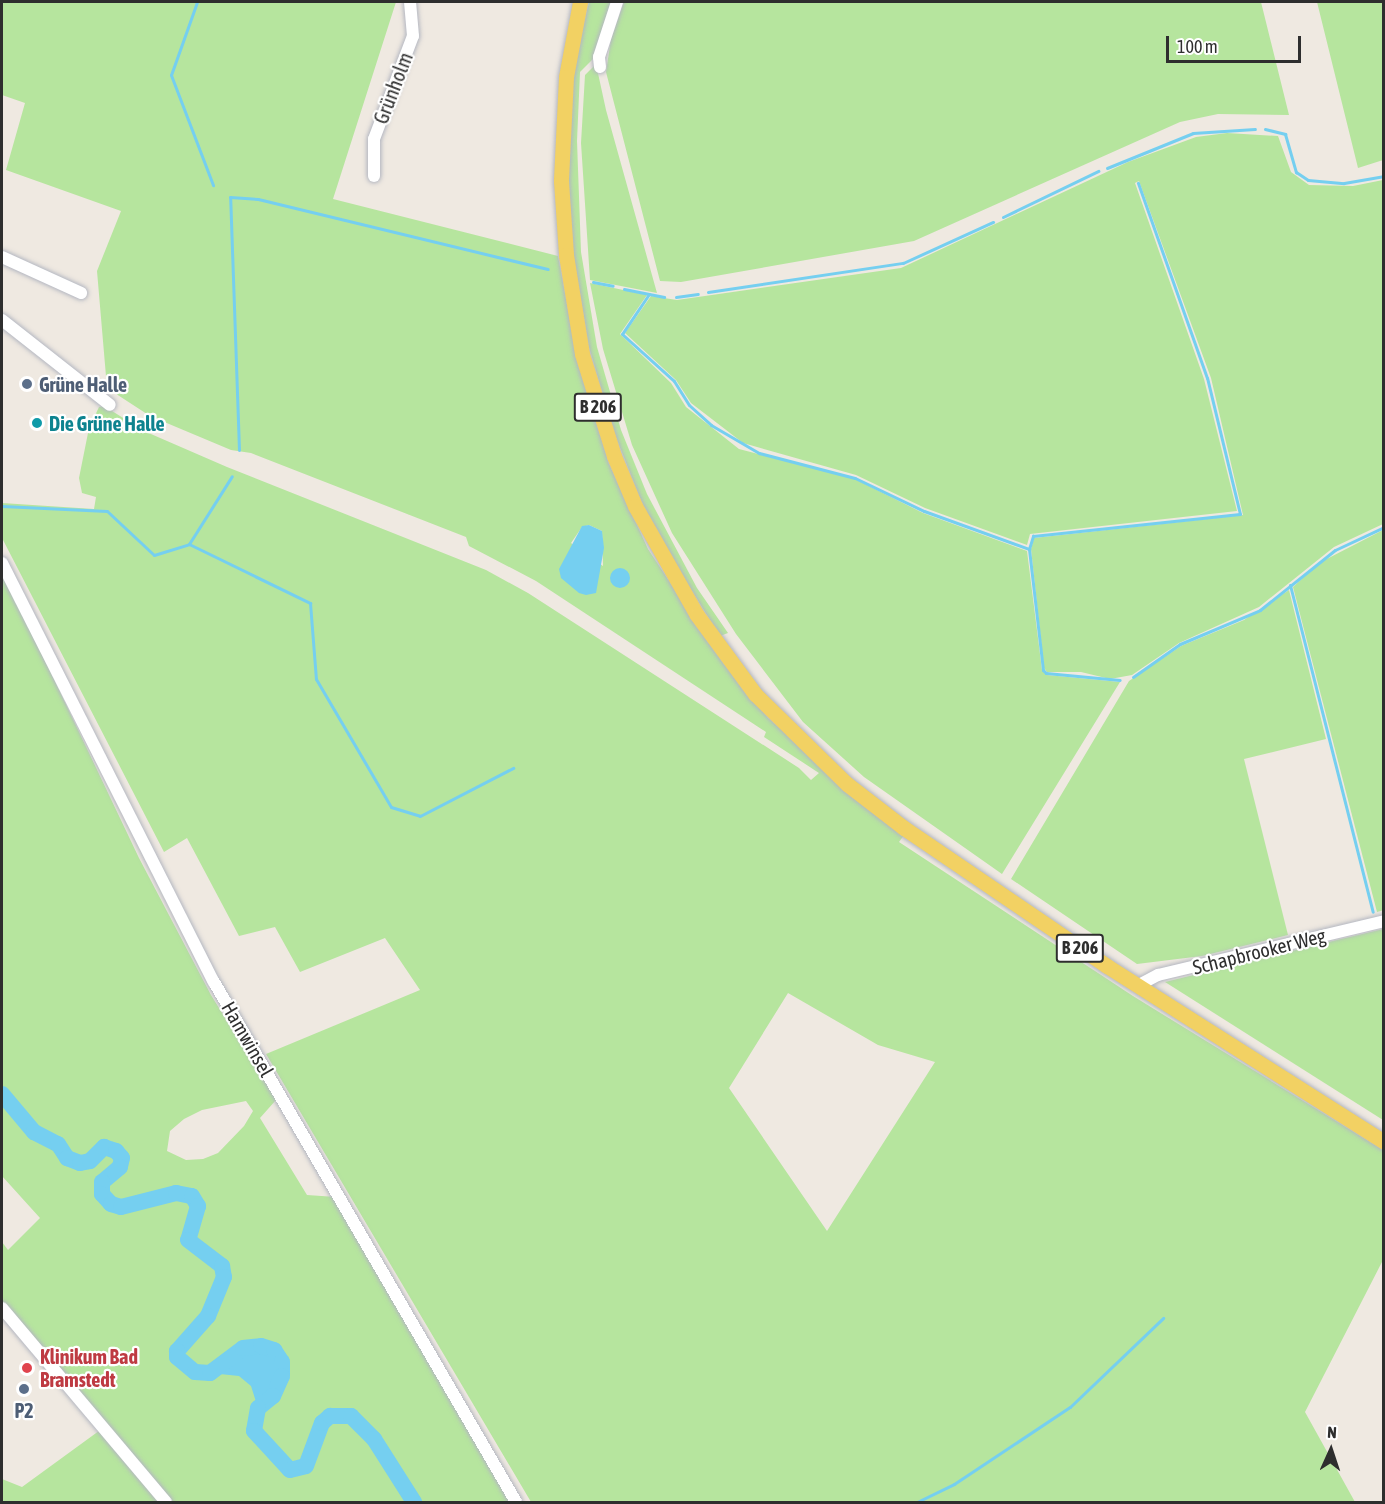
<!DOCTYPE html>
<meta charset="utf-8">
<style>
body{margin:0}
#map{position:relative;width:1385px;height:1504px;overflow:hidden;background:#efe9e1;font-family:"Asap Condensed",sans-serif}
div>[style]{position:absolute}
.green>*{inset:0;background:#b6e59e}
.water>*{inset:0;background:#75cff0}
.round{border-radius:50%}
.stream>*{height:3px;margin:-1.5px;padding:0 1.5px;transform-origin:1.5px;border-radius:1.5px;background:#75cff0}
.river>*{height:16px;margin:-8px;padding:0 8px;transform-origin:8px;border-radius:8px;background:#75cff0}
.roads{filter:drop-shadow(0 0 2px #b4b7c1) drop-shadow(0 0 2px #b4b7c1)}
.minor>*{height:12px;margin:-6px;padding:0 6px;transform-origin:6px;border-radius:6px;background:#fff}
.major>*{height:15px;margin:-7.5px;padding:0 7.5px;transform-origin:7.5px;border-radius:7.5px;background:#f2d163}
.dots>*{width:16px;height:16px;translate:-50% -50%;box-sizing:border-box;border:3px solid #fff;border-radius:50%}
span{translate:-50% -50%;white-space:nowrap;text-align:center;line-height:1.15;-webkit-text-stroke:4.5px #fff;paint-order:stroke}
.shield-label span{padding:2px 4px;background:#fff;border:2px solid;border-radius:4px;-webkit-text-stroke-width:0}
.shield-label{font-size:18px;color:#2e2e2e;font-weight:700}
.street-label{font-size:20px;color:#2e2e2e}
.service-label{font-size:20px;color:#4e5e75;font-weight:700}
.left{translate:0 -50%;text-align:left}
.culture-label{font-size:20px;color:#0d838f;font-weight:700}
.health-label{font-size:20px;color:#be3a42;font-weight:700}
.frame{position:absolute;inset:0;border:3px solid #2e2e2e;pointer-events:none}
.north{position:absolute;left:1301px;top:1420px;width:60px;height:60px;-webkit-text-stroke:4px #fff;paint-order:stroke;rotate:3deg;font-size:16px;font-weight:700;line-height:24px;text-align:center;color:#2e2e2e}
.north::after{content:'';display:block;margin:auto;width:21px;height:27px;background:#2e2e2e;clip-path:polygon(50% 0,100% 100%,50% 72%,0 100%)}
.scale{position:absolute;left:1166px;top:36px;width:135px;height:27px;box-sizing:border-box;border:3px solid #2e2e2e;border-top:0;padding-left:8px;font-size:18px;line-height:21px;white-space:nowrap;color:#2e2e2e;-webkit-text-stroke:4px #fff;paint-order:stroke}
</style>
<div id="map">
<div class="green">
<i style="clip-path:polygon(evenodd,2px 2px,396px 2px,333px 199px,558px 256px,578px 364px,609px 464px,648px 549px,723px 663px,768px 718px,904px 835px,899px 842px,1133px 996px,1383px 1150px,1383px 1260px,1305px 1412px,1355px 1502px,531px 1502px,266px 1054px,420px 990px,385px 938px,300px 972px,275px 927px,239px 936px,187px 838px,164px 852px,2px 538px,2px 503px,94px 509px,96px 497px,82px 493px,79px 478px,89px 428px,99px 407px,104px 406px,144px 431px,227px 467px,486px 570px,528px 593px,799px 768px,811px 780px,819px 773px,764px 737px,766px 732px,536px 581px,469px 546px,466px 537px,251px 453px,231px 450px,150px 416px,107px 388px,97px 271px,121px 211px,6px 170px,25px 103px,2px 95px,2px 2px,589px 525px,602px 531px,603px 566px,571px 543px,582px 527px,589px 525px,2px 2px,788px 993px,878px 1045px,935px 1062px,827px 1231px,729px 1088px,788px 993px)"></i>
<i style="clip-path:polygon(589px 2px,614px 2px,597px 55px,580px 72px,577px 141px,581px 252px,597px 347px,621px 430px,647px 494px,697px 588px,728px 633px,720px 636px,658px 536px,640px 498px,614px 432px,589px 347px,573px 252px,568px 180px,572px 77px)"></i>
<i style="clip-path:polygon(624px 2px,1261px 2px,1289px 115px,1218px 114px,1180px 122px,914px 241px,681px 282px,660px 281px,606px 72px,611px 39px)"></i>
<i style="clip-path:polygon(1317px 2px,1383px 2px,1384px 160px,1380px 161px,1358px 168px)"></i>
<i style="clip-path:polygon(596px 64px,606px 110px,657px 293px,590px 280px,581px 143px,585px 75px)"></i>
<i style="clip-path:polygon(1227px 133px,1278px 136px,1291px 172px,1309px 185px,1353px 186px,1383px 180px,1383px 524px,1334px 547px,1259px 607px,1179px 643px,1132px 675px,1110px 679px,1081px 672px,1047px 672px,1044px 668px,1031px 549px,1034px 538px,1243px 515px,1211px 378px,1139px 181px,1135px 183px,1204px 379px,1237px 511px,1030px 534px,1027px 545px,925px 508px,856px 475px,743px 443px,691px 403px,676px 380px,625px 333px,651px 296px,677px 300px,901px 268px,1128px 162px,1196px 137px)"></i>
<i style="clip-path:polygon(590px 283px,647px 295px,620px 334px,671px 383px,686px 407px,739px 449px,855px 479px,923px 513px,1027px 551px,1042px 670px,1047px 675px,1120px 682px,1002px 874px,864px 777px,803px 722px,736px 634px,672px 533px,632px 445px,603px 349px)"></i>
<i style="clip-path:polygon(1383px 530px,1384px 910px,1377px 912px,1293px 587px,1319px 563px)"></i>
<i style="clip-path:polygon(evenodd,2px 570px,139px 858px,211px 995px,276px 1100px,260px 1118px,307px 1195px,336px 1197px,510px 1502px,2px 1502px,2px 1479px,22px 1487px,103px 1428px,2px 1308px,2px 1242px,8px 1250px,40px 1218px,2px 1176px,2px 570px,246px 1101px,253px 1111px,244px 1126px,218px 1153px,203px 1159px,186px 1160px,167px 1151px,170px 1131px,184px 1119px,202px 1110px,246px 1101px)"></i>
<i style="clip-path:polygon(1289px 590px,1326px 739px,1244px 759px,1288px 935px,1202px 956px,1137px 964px,1011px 879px,1129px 681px,1181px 646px,1244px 620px)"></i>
<i style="clip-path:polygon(1383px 929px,1383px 1120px,1165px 982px,1341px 939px)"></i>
</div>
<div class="water">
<i style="clip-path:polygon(589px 525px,602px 531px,604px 548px,596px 593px,586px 595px,579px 593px,561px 578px,559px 569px,582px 526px)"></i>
<i class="round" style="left:610px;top:568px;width:20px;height:20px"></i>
<i style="clip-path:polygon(261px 1346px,274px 1350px,282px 1362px,282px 1376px,273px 1396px,258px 1408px,251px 1386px,239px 1376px,210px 1373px,243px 1348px)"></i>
</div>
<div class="stream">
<i style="left:197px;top:2px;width:77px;rotate:109.6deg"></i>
<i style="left:171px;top:75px;width:118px;rotate:69.1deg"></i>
<i style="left:1265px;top:129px;width:21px;rotate:14deg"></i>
<i style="left:1285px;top:134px;width:40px;rotate:74deg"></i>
<i style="left:1296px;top:172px;width:14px;rotate:34deg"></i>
<i style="left:1308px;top:180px;width:36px;rotate:5deg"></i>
<i style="left:1344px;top:183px;width:41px;rotate:-9.9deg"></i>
<i style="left:1107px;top:168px;width:93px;rotate:-22.1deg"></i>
<i style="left:1193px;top:133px;width:62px;rotate:-3.7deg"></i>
<i style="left:1003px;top:217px;width:106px;rotate:-25.8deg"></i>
<i style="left:593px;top:282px;width:20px;rotate:11deg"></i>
<i style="left:624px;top:289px;width:41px;rotate:11.3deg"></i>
<i style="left:708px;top:292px;width:197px;rotate:-8.5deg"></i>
<i style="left:903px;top:263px;width:99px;rotate:-24.5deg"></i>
<i style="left:649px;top:294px;width:48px;rotate:124deg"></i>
<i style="left:622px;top:334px;width:70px;rotate:42.1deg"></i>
<i style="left:674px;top:381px;width:28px;rotate:58deg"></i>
<i style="left:689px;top:405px;width:30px;rotate:42deg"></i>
<i style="left:711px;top:425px;width:56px;rotate:30.3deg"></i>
<i style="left:759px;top:453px;width:99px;rotate:14.6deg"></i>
<i style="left:855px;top:478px;width:76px;rotate:25.6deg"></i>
<i style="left:924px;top:511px;width:112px;rotate:19.9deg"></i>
<i style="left:1029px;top:549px;width:122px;rotate:83.4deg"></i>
<i style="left:1043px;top:670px;width:4px;rotate:45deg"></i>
<i style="left:1046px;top:673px;width:74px;rotate:5.4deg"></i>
<i style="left:676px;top:297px;width:22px;rotate:-8deg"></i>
<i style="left:239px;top:450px;width:253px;rotate:-92deg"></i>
<i style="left:230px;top:197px;width:28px;rotate:4deg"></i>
<i style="left:258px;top:199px;width:298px;rotate:13.6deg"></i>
<i style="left:2px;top:506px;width:105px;rotate:2.7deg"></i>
<i style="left:107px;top:511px;width:64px;rotate:43.1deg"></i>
<i style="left:154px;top:555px;width:37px;rotate:-17deg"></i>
<i style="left:189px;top:544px;width:80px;rotate:-57.7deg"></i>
<i style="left:189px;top:544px;width:135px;rotate:26deg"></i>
<i style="left:310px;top:603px;width:76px;rotate:85.5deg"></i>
<i style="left:316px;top:679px;width:148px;rotate:59.6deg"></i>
<i style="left:391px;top:807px;width:30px;rotate:17deg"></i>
<i style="left:420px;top:816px;width:105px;rotate:-27.3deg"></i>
<i style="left:1029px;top:549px;width:14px;rotate:-73deg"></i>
<i style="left:1033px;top:536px;width:208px;rotate:-6.1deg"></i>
<i style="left:1240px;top:514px;width:140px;rotate:-103.6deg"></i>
<i style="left:1207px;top:378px;width:207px;rotate:-109.5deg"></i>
<i style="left:1290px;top:585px;width:337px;rotate:75.8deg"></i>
<i style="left:1133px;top:677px;width:57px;rotate:-35.1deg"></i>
<i style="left:1180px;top:644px;width:87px;rotate:-23deg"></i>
<i style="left:1260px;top:610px;width:96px;rotate:-38.7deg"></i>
<i style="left:1335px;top:550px;width:54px;rotate:-25.1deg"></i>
<i style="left:917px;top:1502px;width:41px;rotate:-25.9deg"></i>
<i style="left:954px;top:1484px;width:139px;rotate:-33.6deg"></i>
<i style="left:1070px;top:1407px;width:129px;rotate:-43.7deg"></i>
</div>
<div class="river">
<i style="left:2px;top:1094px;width:50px;rotate:49.9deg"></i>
<i style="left:34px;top:1132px;width:27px;rotate:27deg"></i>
<i style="left:58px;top:1144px;width:17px;rotate:57deg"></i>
<i style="left:67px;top:1158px;width:14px;rotate:21deg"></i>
<i style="left:80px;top:1163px;width:10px;rotate:-11deg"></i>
<i style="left:90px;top:1161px;width:20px;rotate:-45deg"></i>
<i style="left:104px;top:1147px;width:13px;rotate:18deg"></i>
<i style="left:116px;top:1151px;width:9px;rotate:49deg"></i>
<i style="left:122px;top:1158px;width:9px;rotate:103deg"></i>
<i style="left:120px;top:1167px;width:23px;rotate:140deg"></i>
<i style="left:102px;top:1182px;width:12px;rotate:90deg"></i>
<i style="left:102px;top:1194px;width:13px;rotate:48deg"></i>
<i style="left:111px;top:1204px;width:10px;rotate:17deg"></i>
<i style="left:121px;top:1207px;width:57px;rotate:-14.3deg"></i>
<i style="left:176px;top:1193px;width:16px;rotate:11deg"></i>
<i style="left:192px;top:1196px;width:12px;rotate:59deg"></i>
<i style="left:198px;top:1206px;width:35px;rotate:106deg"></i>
<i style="left:188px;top:1240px;width:43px;rotate:37.4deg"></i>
<i style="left:222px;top:1266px;width:11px;rotate:80deg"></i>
<i style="left:224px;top:1277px;width:42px;rotate:112.3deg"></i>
<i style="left:208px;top:1316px;width:47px;rotate:131.5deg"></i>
<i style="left:177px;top:1351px;width:6px;rotate:90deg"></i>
<i style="left:177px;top:1357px;width:23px;rotate:40deg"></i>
<i style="left:195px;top:1372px;width:15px;rotate:4deg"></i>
<i style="left:210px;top:1373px;width:41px;rotate:-37.1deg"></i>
<i style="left:243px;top:1348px;width:18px;rotate:-6deg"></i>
<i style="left:261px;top:1346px;width:14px;rotate:17deg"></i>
<i style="left:274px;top:1350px;width:14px;rotate:56deg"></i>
<i style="left:282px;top:1362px;width:14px;rotate:90deg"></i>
<i style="left:282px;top:1376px;width:22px;rotate:114deg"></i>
<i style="left:273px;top:1396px;width:19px;rotate:141deg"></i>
<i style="left:258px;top:1408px;width:23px;rotate:100deg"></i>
<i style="left:254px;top:1431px;width:53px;rotate:47.3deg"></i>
<i style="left:290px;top:1470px;width:16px;rotate:-14deg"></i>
<i style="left:306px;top:1466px;width:46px;rotate:-69.6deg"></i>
<i style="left:322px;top:1423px;width:11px;rotate:-41deg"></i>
<i style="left:330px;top:1416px;width:21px"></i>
<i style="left:351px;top:1416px;width:33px;rotate:45deg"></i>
<i style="left:374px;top:1439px;width:75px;rotate:57.6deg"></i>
</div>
<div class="roads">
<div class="minor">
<i style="left:600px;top:67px;width:10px;rotate:-96deg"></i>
<i style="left:599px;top:57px;width:58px;rotate:-71.9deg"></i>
<i style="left:374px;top:176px;width:37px;rotate:-90deg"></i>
<i style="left:374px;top:139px;width:110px;rotate:-69.3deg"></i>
<i style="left:413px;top:36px;width:34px;rotate:-95deg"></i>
<i style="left:2px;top:257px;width:87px;rotate:24.5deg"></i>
<i style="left:2px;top:320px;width:137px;rotate:38.2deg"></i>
<i style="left:2px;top:563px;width:470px;rotate:63.2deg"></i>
<i style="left:214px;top:982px;width:601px;rotate:59.85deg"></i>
<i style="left:1137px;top:986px;width:24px;rotate:-28deg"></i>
<i style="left:1158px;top:975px;width:232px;rotate:-13.4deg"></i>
<i style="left:2px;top:1308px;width:254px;rotate:49.8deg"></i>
</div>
<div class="major">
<i style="left:580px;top:2px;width:76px;rotate:100.6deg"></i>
<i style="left:566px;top:77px;width:104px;rotate:92.8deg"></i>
<i style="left:561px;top:181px;width:74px;rotate:86.1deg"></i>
<i style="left:566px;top:255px;width:100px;rotate:80.8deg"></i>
<i style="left:582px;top:354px;width:107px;rotate:72.6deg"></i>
<i style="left:614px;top:456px;width:54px;rotate:67.2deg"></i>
<i style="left:635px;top:506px;width:125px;rotate:60.4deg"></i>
<i style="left:697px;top:615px;width:98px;rotate:53.7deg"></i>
<i style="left:755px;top:694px;width:129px;rotate:44.4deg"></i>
<i style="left:847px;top:784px;width:72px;rotate:37.7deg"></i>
<i style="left:904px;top:828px;width:245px;rotate:34.2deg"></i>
<i style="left:1107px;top:966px;width:328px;rotate:32.4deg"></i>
</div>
</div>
<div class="dots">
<i style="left:27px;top:384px;background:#5c6f8a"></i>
<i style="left:37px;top:423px;background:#0f9aa8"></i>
<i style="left:27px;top:1368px;background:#e0444e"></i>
<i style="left:24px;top:1389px;background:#5c6f8a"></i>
</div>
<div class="shield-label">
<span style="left:598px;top:407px">B 206</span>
<span style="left:1080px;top:948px">B 206</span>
</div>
<div class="street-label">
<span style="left:393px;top:88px;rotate:-69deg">Grünholm</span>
<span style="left:1259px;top:951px;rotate:-14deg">Schapbrooker Weg</span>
<span style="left:248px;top:1039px;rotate:60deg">Hamwinsel</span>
</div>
<div class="service-label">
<span class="left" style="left:39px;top:384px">Grüne Halle</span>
<span style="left:24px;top:1410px">P2</span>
</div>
<div class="culture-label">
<span class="left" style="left:49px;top:423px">Die Grüne Halle</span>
</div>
<div class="health-label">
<span class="left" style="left:40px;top:1368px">Klinikum Bad<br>Bramstedt</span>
</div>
<div class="frame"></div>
<div class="north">N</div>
<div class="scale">100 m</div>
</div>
